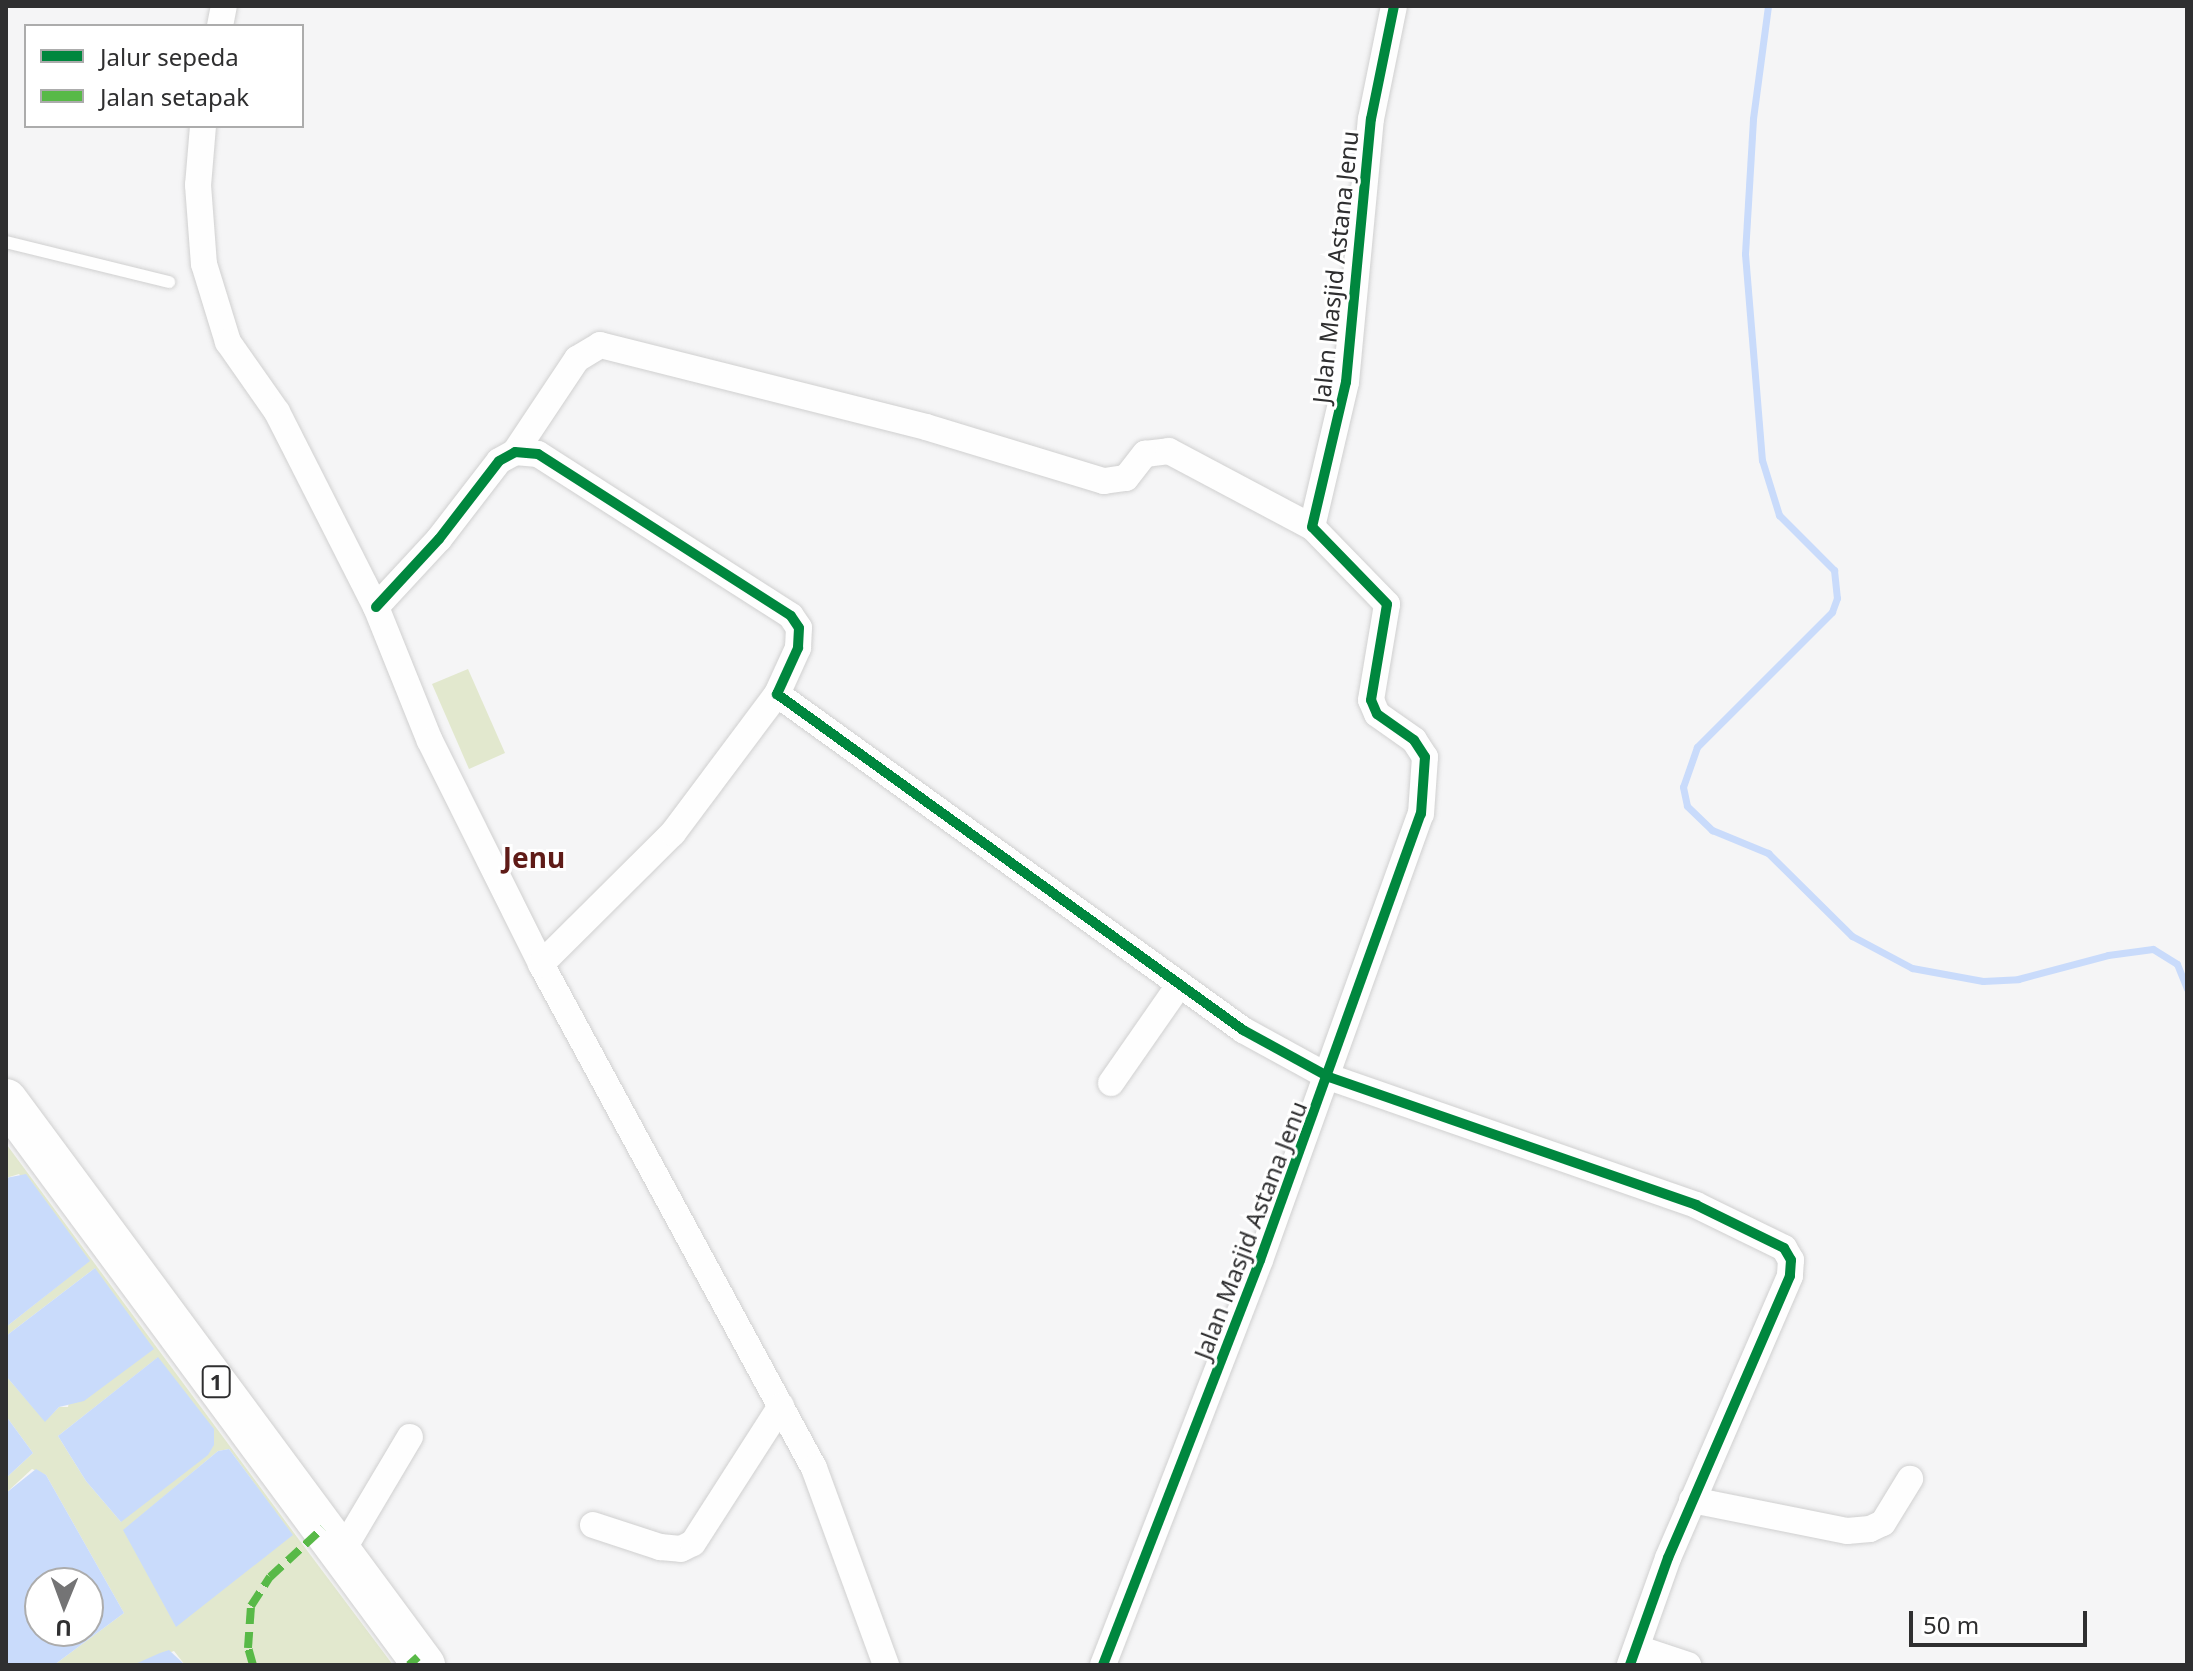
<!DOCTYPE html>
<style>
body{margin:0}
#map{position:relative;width:2193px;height:1671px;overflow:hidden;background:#f5f5f6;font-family:"Noto Sans",sans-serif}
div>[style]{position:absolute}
.green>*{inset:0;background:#e2e8ce}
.water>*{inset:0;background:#c9dbfb}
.stream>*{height:7px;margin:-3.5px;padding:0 3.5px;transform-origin:3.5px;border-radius:3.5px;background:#c9dbfb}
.roads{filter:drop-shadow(0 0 2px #d0d0d0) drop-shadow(0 0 2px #d0d0d0)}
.service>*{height:12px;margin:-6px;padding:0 6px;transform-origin:6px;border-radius:6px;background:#fefefe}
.minor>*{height:26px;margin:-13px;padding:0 13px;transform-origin:13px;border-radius:13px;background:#fefefe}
.trunk>*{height:42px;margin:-21px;padding:0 21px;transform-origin:21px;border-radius:21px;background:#fefefe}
.quiet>*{height:8px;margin-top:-4px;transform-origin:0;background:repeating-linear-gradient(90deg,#58b947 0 16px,transparent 0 24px)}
.cycleway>*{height:10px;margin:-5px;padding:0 5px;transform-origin:5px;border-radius:5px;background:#00873e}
span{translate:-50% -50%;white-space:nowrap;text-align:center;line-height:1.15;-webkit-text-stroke:6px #fff;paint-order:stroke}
.shield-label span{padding:2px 6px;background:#fff;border:2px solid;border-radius:6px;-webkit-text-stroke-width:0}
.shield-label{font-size:22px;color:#2f2f30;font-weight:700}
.street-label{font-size:24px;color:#2f2f30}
.quarter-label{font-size:28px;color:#5f1b17;font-weight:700}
.frame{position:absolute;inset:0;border:8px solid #2f2f30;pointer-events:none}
.legend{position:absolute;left:24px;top:24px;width:280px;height:104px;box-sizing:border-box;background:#fff;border:2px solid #acacac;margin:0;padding:10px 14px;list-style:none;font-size:24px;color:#2f2f30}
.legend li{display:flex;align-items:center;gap:16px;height:40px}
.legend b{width:40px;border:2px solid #acacac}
.north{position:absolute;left:24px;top:1567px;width:80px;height:80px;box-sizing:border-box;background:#fff;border:2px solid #acacac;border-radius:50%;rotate:181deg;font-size:22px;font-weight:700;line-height:32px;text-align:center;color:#2f2f30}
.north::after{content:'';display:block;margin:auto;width:28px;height:36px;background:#747475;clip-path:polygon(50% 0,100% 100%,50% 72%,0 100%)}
.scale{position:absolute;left:1909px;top:1611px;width:178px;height:36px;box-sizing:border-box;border:4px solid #2f2f30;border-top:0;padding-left:10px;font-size:24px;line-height:28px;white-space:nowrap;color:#2f2f30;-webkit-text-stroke:6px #fff;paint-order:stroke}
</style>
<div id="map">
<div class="green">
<i style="clip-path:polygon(468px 669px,505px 753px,469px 769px,432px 684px)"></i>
<i style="clip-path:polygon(evenodd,7px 1145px,300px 1541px,393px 1665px,185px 1665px,174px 1651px,133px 1665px,54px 1665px,124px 1613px,46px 1475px,32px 1469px,6px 1493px,6px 1478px,33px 1453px,6px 1416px,6px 1376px,45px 1421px,59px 1407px,68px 1407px,95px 1268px,6px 1336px,6px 1327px,89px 1261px,19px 1174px,6px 1178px,7px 1145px,157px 1358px,121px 1522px,86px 1481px,58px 1436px,157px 1358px,7px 1145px,229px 1449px,292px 1535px,176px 1626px,124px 1530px,218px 1451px,229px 1449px)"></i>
</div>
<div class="water">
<i style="clip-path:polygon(26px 1174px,90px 1261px,6px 1327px,6px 1178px)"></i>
<i style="clip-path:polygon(95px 1268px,154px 1349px,84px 1401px,59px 1407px,45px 1422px,6px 1376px,6px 1336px)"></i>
<i style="clip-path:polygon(158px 1357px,214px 1429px,214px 1445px,208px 1455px,121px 1522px,86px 1481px,58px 1436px)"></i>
<i style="clip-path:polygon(6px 1416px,33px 1453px,6px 1478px)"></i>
<i style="clip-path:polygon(229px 1449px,293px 1535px,176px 1627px,123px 1530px,218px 1451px)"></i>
<i style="clip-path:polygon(evenodd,36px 1469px,46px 1475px,124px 1613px,54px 1665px,6px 1665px,6px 1493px,36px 1469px,88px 1583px,88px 1631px,40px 1631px,40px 1583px,88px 1583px)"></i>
<i style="clip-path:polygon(169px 1650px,185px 1665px,133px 1665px,160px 1653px)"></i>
</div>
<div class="stream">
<i style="left:1768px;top:6px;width:114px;rotate:97.6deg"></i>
<i style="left:1753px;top:119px;width:135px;rotate:93.4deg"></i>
<i style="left:1745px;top:254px;width:207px;rotate:85.3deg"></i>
<i style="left:1762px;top:460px;width:58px;rotate:72.8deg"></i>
<i style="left:1779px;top:515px;width:78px;rotate:45deg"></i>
<i style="left:1834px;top:570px;width:28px;rotate:84deg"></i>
<i style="left:1837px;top:598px;width:15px;rotate:110deg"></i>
<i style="left:1832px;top:612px;width:191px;rotate:135deg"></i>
<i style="left:1697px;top:747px;width:42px;rotate:109.3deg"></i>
<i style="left:1683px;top:787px;width:19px;rotate:78deg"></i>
<i style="left:1687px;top:806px;width:35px;rotate:44deg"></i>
<i style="left:1712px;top:830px;width:61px;rotate:22.3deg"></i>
<i style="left:1768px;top:853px;width:118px;rotate:44.7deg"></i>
<i style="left:1852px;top:936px;width:68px;rotate:28.1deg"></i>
<i style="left:1912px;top:968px;width:72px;rotate:10.4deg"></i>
<i style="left:1983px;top:981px;width:35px;rotate:-3deg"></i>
<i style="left:2018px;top:979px;width:93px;rotate:-14.9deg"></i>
<i style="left:2108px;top:955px;width:45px;rotate:-7.6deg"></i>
<i style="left:2153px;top:949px;width:28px;rotate:32deg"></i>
<i style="left:2177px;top:964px;width:27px;rotate:68deg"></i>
</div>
<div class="roads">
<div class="service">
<i style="left:6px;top:242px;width:168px;rotate:13.8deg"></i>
</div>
<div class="minor">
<i style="left:220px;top:26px;width:20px;rotate:-79deg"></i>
<i style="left:203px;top:126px;width:59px;rotate:94.8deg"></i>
<i style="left:198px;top:185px;width:79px;rotate:85.7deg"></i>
<i style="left:204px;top:264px;width:82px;rotate:72.9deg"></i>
<i style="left:228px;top:342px;width:85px;rotate:55deg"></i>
<i style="left:277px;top:412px;width:219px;rotate:63.1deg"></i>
<i style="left:376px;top:607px;width:144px;rotate:68.1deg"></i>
<i style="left:430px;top:741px;width:249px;rotate:63.5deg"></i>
<i style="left:541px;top:964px;width:573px;rotate:61.56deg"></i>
<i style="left:814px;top:1468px;width:210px;rotate:69.9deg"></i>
<i style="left:515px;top:452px;width:112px;rotate:-56.3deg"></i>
<i style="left:577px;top:359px;width:27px;rotate:-31deg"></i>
<i style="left:600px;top:345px;width:336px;rotate:14.1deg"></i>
<i style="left:926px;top:427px;width:186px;rotate:16.9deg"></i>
<i style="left:1104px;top:481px;width:22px;rotate:-8deg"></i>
<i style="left:1126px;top:478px;width:31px;rotate:-52deg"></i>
<i style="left:1145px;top:454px;width:24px;rotate:-7deg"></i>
<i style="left:1169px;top:451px;width:162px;rotate:28deg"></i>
<i style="left:376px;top:607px;width:93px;rotate:-47.2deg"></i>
<i style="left:439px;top:539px;width:98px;rotate:-52.4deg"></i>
<i style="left:499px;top:461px;width:18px;rotate:-29deg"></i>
<i style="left:515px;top:452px;width:23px;rotate:5deg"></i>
<i style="left:538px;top:454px;width:300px;rotate:32.6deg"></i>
<i style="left:791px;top:616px;width:14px;rotate:56deg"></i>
<i style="left:799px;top:628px;width:20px;rotate:93deg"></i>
<i style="left:798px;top:648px;width:51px;rotate:114.5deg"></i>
<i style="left:777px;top:694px;width:575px;rotate:35.79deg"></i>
<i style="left:1243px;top:1030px;width:98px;rotate:28.7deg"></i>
<i style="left:1329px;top:1077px;width:389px;rotate:19.2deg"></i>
<i style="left:1696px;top:1205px;width:98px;rotate:26deg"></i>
<i style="left:1784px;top:1248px;width:14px;rotate:60deg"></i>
<i style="left:1791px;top:1260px;width:16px;rotate:94deg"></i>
<i style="left:1790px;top:1276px;width:307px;rotate:113.4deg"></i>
<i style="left:1668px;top:1558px;width:114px;rotate:109.6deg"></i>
<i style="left:541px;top:964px;width:186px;rotate:-44.8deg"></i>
<i style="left:673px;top:833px;width:174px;rotate:-53.2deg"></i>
<i style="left:1111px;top:1083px;width:119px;rotate:-55.2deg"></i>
<i style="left:1692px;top:1500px;width:158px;rotate:11.3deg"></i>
<i style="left:1847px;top:1531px;width:23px;rotate:-5deg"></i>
<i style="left:1870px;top:1529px;width:14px;rotate:-25deg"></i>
<i style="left:1883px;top:1523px;width:52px;rotate:-58.5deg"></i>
<i style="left:593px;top:1525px;width:71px;rotate:18.2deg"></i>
<i style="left:660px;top:1547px;width:21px;rotate:5deg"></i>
<i style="left:681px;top:1549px;width:13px;rotate:-27deg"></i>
<i style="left:693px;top:1543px;width:163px;rotate:-57.3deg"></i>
<i style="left:341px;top:1553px;width:135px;rotate:-59.3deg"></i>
<i style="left:1637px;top:1648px;width:54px;rotate:18.4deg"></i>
<i style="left:1103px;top:1665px;width:434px;rotate:-68.8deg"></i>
<i style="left:1260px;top:1260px;width:474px;rotate:-70.2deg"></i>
<i style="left:1421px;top:814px;width:57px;rotate:-86deg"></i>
<i style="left:1425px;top:757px;width:20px;rotate:-123deg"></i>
<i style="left:1414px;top:740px;width:45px;rotate:-144.9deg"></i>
<i style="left:1377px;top:714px;width:15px;rotate:-113deg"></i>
<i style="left:1371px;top:700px;width:97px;rotate:-80.5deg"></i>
<i style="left:1387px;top:604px;width:107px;rotate:-134.2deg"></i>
<i style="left:1312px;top:527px;width:149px;rotate:-76.8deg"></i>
<i style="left:1346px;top:382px;width:264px;rotate:-84.6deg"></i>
<i style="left:1371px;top:119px;width:115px;rotate:-78.5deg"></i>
</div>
<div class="trunk">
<i style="left:6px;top:1100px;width:703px;rotate:53.51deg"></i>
</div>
</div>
<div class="quiet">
<i style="left:253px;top:1665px;width:18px;rotate:-106deg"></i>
<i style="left:248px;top:1648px;width:42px;rotate:-85.9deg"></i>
<i style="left:251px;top:1606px;width:35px;rotate:-57deg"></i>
<i style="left:270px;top:1577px;width:72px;rotate:-42.8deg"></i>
<i style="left:409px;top:1665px;width:12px;rotate:-42deg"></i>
</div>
<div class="cycleway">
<i style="left:376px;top:607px;width:93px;rotate:-47.2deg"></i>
<i style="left:439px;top:539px;width:98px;rotate:-52.4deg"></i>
<i style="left:499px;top:461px;width:18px;rotate:-29deg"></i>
<i style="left:515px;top:452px;width:23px;rotate:5deg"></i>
<i style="left:538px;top:454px;width:300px;rotate:32.6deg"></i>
<i style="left:791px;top:616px;width:14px;rotate:56deg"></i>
<i style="left:799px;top:628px;width:20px;rotate:93deg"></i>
<i style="left:798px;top:648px;width:51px;rotate:114.5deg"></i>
<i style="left:777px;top:694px;width:575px;rotate:35.79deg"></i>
<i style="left:1243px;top:1030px;width:98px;rotate:28.7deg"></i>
<i style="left:1329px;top:1077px;width:389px;rotate:19.2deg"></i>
<i style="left:1696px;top:1205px;width:98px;rotate:26deg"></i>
<i style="left:1784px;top:1248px;width:14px;rotate:60deg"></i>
<i style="left:1791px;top:1260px;width:16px;rotate:94deg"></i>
<i style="left:1790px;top:1276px;width:307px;rotate:113.4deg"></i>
<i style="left:1668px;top:1558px;width:114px;rotate:109.6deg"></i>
<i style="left:1103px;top:1665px;width:434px;rotate:-68.8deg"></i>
<i style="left:1260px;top:1260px;width:474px;rotate:-70.2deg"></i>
<i style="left:1421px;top:814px;width:57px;rotate:-86deg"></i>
<i style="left:1425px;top:757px;width:20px;rotate:-123deg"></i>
<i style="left:1414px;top:740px;width:45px;rotate:-144.9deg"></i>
<i style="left:1377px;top:714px;width:15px;rotate:-113deg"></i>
<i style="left:1371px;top:700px;width:97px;rotate:-80.5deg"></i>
<i style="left:1387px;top:604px;width:107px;rotate:-134.2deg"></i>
<i style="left:1312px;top:527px;width:149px;rotate:-76.8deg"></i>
<i style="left:1346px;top:382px;width:264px;rotate:-84.6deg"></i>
<i style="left:1371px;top:119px;width:115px;rotate:-78.5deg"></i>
</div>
<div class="shield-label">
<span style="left:216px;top:1382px">1</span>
</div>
<div class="street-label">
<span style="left:1335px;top:267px;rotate:-84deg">Jalan Masjid Astana Jenu</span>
<span style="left:1250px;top:1230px;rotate:-69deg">Jalan Masjid Astana Jenu</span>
</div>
<div class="quarter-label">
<span style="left:534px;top:857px">Jenu</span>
</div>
<div class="frame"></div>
<ul class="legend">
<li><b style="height:10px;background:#00873e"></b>Jalur sepeda</li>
<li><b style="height:10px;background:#58b947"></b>Jalan setapak</li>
</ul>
<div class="north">U</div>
<div class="scale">50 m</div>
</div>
